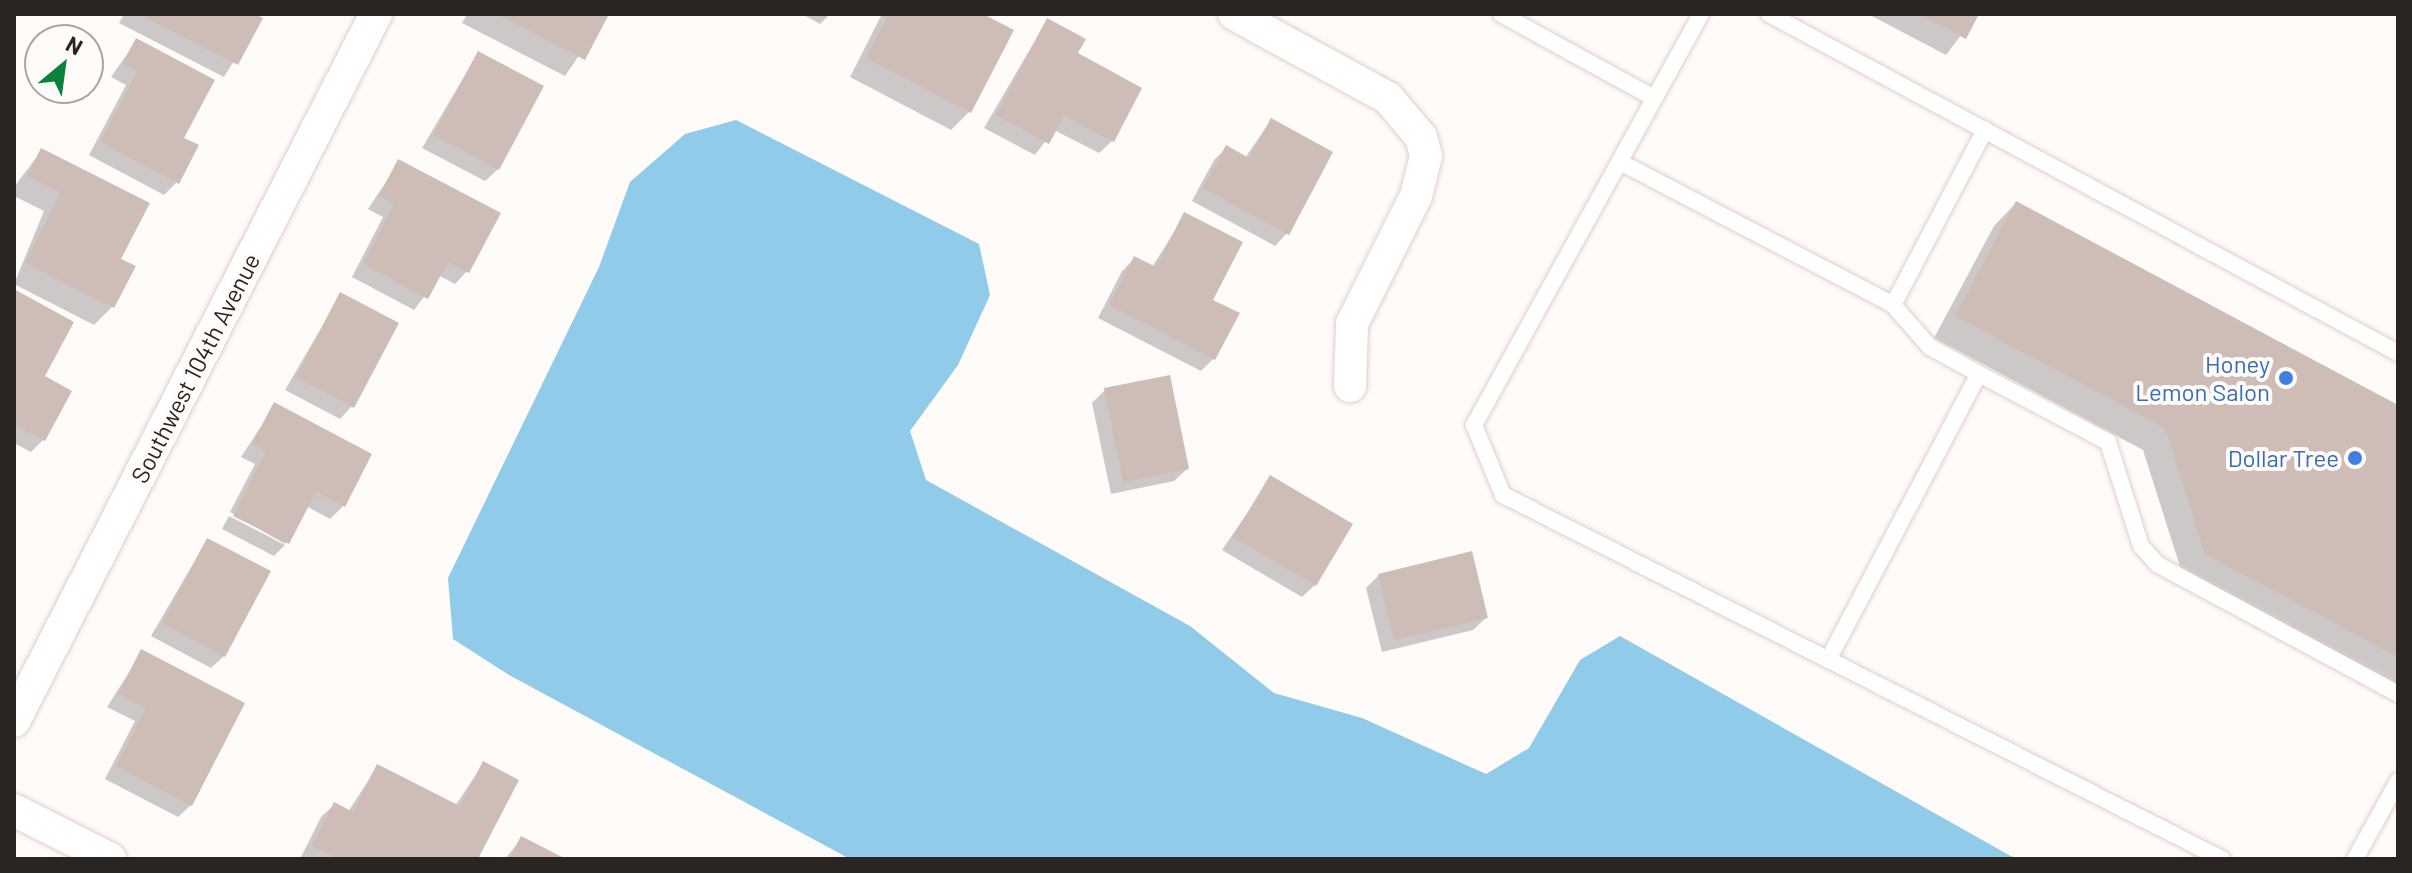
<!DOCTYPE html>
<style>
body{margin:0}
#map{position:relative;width:2412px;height:873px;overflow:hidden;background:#fefbf9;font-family:Barlow,sans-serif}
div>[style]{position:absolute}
.water>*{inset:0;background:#91cbea}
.shadow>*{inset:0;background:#0003}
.building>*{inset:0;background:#cebdb6}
.roads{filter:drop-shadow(0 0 2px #e0cfc7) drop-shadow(0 0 2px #e0cfc7)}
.service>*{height:16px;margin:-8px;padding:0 8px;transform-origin:8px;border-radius:8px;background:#fff}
.minor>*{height:32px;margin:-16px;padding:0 16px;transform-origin:16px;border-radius:16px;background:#fff}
.dots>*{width:22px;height:22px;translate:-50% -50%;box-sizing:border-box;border:4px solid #fefbf9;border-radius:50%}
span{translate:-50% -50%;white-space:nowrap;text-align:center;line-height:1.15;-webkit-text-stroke:8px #fefbf9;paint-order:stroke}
.shop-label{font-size:24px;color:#366cbe}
.right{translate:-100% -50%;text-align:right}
.street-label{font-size:24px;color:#2b2522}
.frame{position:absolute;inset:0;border:16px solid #2b2522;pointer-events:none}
.north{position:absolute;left:24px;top:24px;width:80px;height:80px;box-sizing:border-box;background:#fefbf9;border:2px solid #aaa5a3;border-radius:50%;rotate:29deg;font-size:22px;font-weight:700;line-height:32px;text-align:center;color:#2b2522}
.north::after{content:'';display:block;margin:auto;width:28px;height:36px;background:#0b823a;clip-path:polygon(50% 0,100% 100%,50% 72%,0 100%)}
</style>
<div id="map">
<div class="water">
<i style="clip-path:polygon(736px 120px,979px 244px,990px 295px,958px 365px,910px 431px,926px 480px,1190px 626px,1274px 693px,1362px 718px,1486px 774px,1529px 748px,1580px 660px,1620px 636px,2016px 859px,850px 859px,509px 675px,453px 639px,448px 578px,599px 267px,630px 182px,685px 134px)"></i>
</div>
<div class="shadow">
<i style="clip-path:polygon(124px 14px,251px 14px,260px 19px,224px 77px,119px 23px)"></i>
<i style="clip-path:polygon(467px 14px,607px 14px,565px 76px,462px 23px)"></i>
<i style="clip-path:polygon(802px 14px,830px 14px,820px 24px)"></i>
<i style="clip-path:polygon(882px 14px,979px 14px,1011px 31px,969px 112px,951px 130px,850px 77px)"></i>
<i style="clip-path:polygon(1868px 14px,1977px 14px,1946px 55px)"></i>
<i style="clip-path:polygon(1047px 20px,1075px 54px,1112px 141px,1099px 153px,1054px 130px,1035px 155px,984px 128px)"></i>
<i style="clip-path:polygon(137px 40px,182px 139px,177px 182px,164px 195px,89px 155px,126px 85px,111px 77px)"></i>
<i style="clip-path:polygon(478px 53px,498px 169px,485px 181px,422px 148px)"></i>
<i style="clip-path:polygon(1271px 120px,1287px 233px,1275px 246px,1192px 201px,1214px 160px,1226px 148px,1245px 158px)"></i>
<i style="clip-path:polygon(42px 150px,119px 260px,112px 307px,94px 325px,14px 284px,44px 211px,14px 196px,14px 187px)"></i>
<i style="clip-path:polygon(399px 162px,467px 271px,455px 284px,440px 276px,414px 310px,352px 277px,383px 217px,368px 209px)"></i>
<i style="clip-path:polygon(2016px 203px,2398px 407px,2398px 691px,2183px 576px,2143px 450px,1934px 338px,1994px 226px)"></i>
<i style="clip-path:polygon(1185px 215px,1210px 301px,1214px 358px,1201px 371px,1098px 318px,1122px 271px,1135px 258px,1152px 267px)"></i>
<i style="clip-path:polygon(14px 292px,43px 377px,43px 440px,31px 452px,14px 443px)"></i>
<i style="clip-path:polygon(341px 294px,352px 406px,340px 419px,285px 390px)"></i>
<i style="clip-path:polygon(1105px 390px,1187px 469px,1174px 481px,1111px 494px,1092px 403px)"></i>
<i style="clip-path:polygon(275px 405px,370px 454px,343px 506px,330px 519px,306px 506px,285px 544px,230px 512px,255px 464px,241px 457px)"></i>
<i style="clip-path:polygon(1271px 478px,1315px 585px,1302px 597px,1222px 550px)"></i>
<i style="clip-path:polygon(229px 516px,285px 545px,274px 556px,222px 529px)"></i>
<i style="clip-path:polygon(207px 540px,224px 656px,211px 668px,151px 636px)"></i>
<i style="clip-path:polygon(1379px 575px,1486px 618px,1473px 630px,1382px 652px,1366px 588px)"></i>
<i style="clip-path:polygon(142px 652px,191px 805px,178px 817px,105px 779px,135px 721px,107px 707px)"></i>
<i style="clip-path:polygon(483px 764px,476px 859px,300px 859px,321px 817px,334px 805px,348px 812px,377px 767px,455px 806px)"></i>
<i style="clip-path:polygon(522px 838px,562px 859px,505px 859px)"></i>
</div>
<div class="building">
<i style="clip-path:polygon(139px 14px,255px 14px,263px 18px,238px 65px)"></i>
<i style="clip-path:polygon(497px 14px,609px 14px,585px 60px)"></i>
<i style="clip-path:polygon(889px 14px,983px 14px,1014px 30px,971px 113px,866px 58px)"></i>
<i style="clip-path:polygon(1919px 14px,1979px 14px,1966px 39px)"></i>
<i style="clip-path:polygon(1047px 18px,1086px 39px,1078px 53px,1142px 88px,1114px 142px,1064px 116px,1049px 144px,996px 115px)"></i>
<i style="clip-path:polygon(136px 38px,215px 80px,184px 138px,199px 145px,179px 184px,100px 142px,137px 72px,122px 64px)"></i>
<i style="clip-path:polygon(478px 51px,544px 86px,499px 170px,433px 135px)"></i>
<i style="clip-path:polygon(1271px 118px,1333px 152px,1289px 235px,1203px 188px,1226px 145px,1249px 158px)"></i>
<i style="clip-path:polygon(41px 148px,150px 203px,121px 259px,136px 266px,114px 308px,25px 263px,61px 193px,27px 176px)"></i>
<i style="clip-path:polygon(398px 159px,501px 213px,469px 273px,448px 262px,428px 299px,363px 264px,394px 204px,379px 196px)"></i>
<i style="clip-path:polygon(2016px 201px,2398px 405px,2398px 657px,2205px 554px,2165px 428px,1955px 316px)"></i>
<i style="clip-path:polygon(1184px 212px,1243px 242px,1213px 300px,1240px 313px,1215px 360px,1109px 305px,1134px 256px,1156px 267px)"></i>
<i style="clip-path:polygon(14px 289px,74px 322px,45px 376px,72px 391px,45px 441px,14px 424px)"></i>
<i style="clip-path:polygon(340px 292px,399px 323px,354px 408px,296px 377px)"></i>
<i style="clip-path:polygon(1170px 375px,1189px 469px,1123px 482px,1104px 388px)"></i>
<i style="clip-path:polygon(274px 402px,372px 454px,345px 507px,316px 492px,289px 544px,233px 516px,266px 451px,252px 444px)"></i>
<i style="clip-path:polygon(1270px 475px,1353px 524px,1316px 586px,1233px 537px)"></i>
<i style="clip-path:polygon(207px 538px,271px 571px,225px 657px,162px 623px)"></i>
<i style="clip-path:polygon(1472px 551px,1488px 618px,1394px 640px,1378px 574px)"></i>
<i style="clip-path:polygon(141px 649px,245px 703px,192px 806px,116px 766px,146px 708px,118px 694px)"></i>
<i style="clip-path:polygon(483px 761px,519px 780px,478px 859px,338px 859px,312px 846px,334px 802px,353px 812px,377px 764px,460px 806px)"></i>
<i style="clip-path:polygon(521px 836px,566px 859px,509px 859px)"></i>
</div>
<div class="roads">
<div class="service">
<i style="left:1501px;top:14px;width:175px;rotate:28.8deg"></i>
<i style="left:1701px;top:14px;width:470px;rotate:118.9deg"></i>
<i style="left:1474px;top:425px;width:76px;rotate:67.5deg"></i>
<i style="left:1503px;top:495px;width:806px;rotate:26.85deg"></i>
<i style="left:1769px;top:14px;width:715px;rotate:28.32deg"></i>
<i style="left:1620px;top:162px;width:308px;rotate:27.6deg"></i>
<i style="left:1893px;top:305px;width:198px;rotate:-62.3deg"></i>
<i style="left:1979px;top:374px;width:146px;rotate:27.8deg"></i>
<i style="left:2108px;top:442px;width:109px;rotate:72.4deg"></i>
<i style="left:2141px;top:546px;width:24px;rotate:48deg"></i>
<i style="left:2157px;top:564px;width:274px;rotate:28.3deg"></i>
<i style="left:1828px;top:660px;width:323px;rotate:-62.2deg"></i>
<i style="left:1979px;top:374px;width:56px;rotate:-151.1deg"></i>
<i style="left:1930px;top:347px;width:56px;rotate:-131.4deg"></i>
<i style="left:2355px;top:859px;width:89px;rotate:-61.1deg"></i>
</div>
<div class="minor">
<i style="left:1234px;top:14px;width:175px;rotate:28.6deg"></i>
<i style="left:1388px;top:98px;width:51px;rotate:49.8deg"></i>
<i style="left:1421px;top:137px;width:20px;rotate:75deg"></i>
<i style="left:1426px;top:156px;width:41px;rotate:104deg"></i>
<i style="left:1416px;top:196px;width:143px;rotate:116.6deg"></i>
<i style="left:1352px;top:324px;width:62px;rotate:91.8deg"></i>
<i style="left:14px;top:721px;width:794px;rotate:-62.89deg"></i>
<i style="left:14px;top:810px;width:108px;rotate:27deg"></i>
</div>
</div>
<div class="dots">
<i style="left:2286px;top:378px;background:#3f7fe0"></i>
<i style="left:2355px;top:458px;background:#3f7fe0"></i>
</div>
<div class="shop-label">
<span class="right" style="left:2270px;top:378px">Honey<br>Lemon Salon</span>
<span class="right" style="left:2339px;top:458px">Dollar Tree</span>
</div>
<div class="street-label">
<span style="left:195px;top:368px;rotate:-63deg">Southwest 104th Avenue</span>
</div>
<div class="frame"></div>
<div class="north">N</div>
</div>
